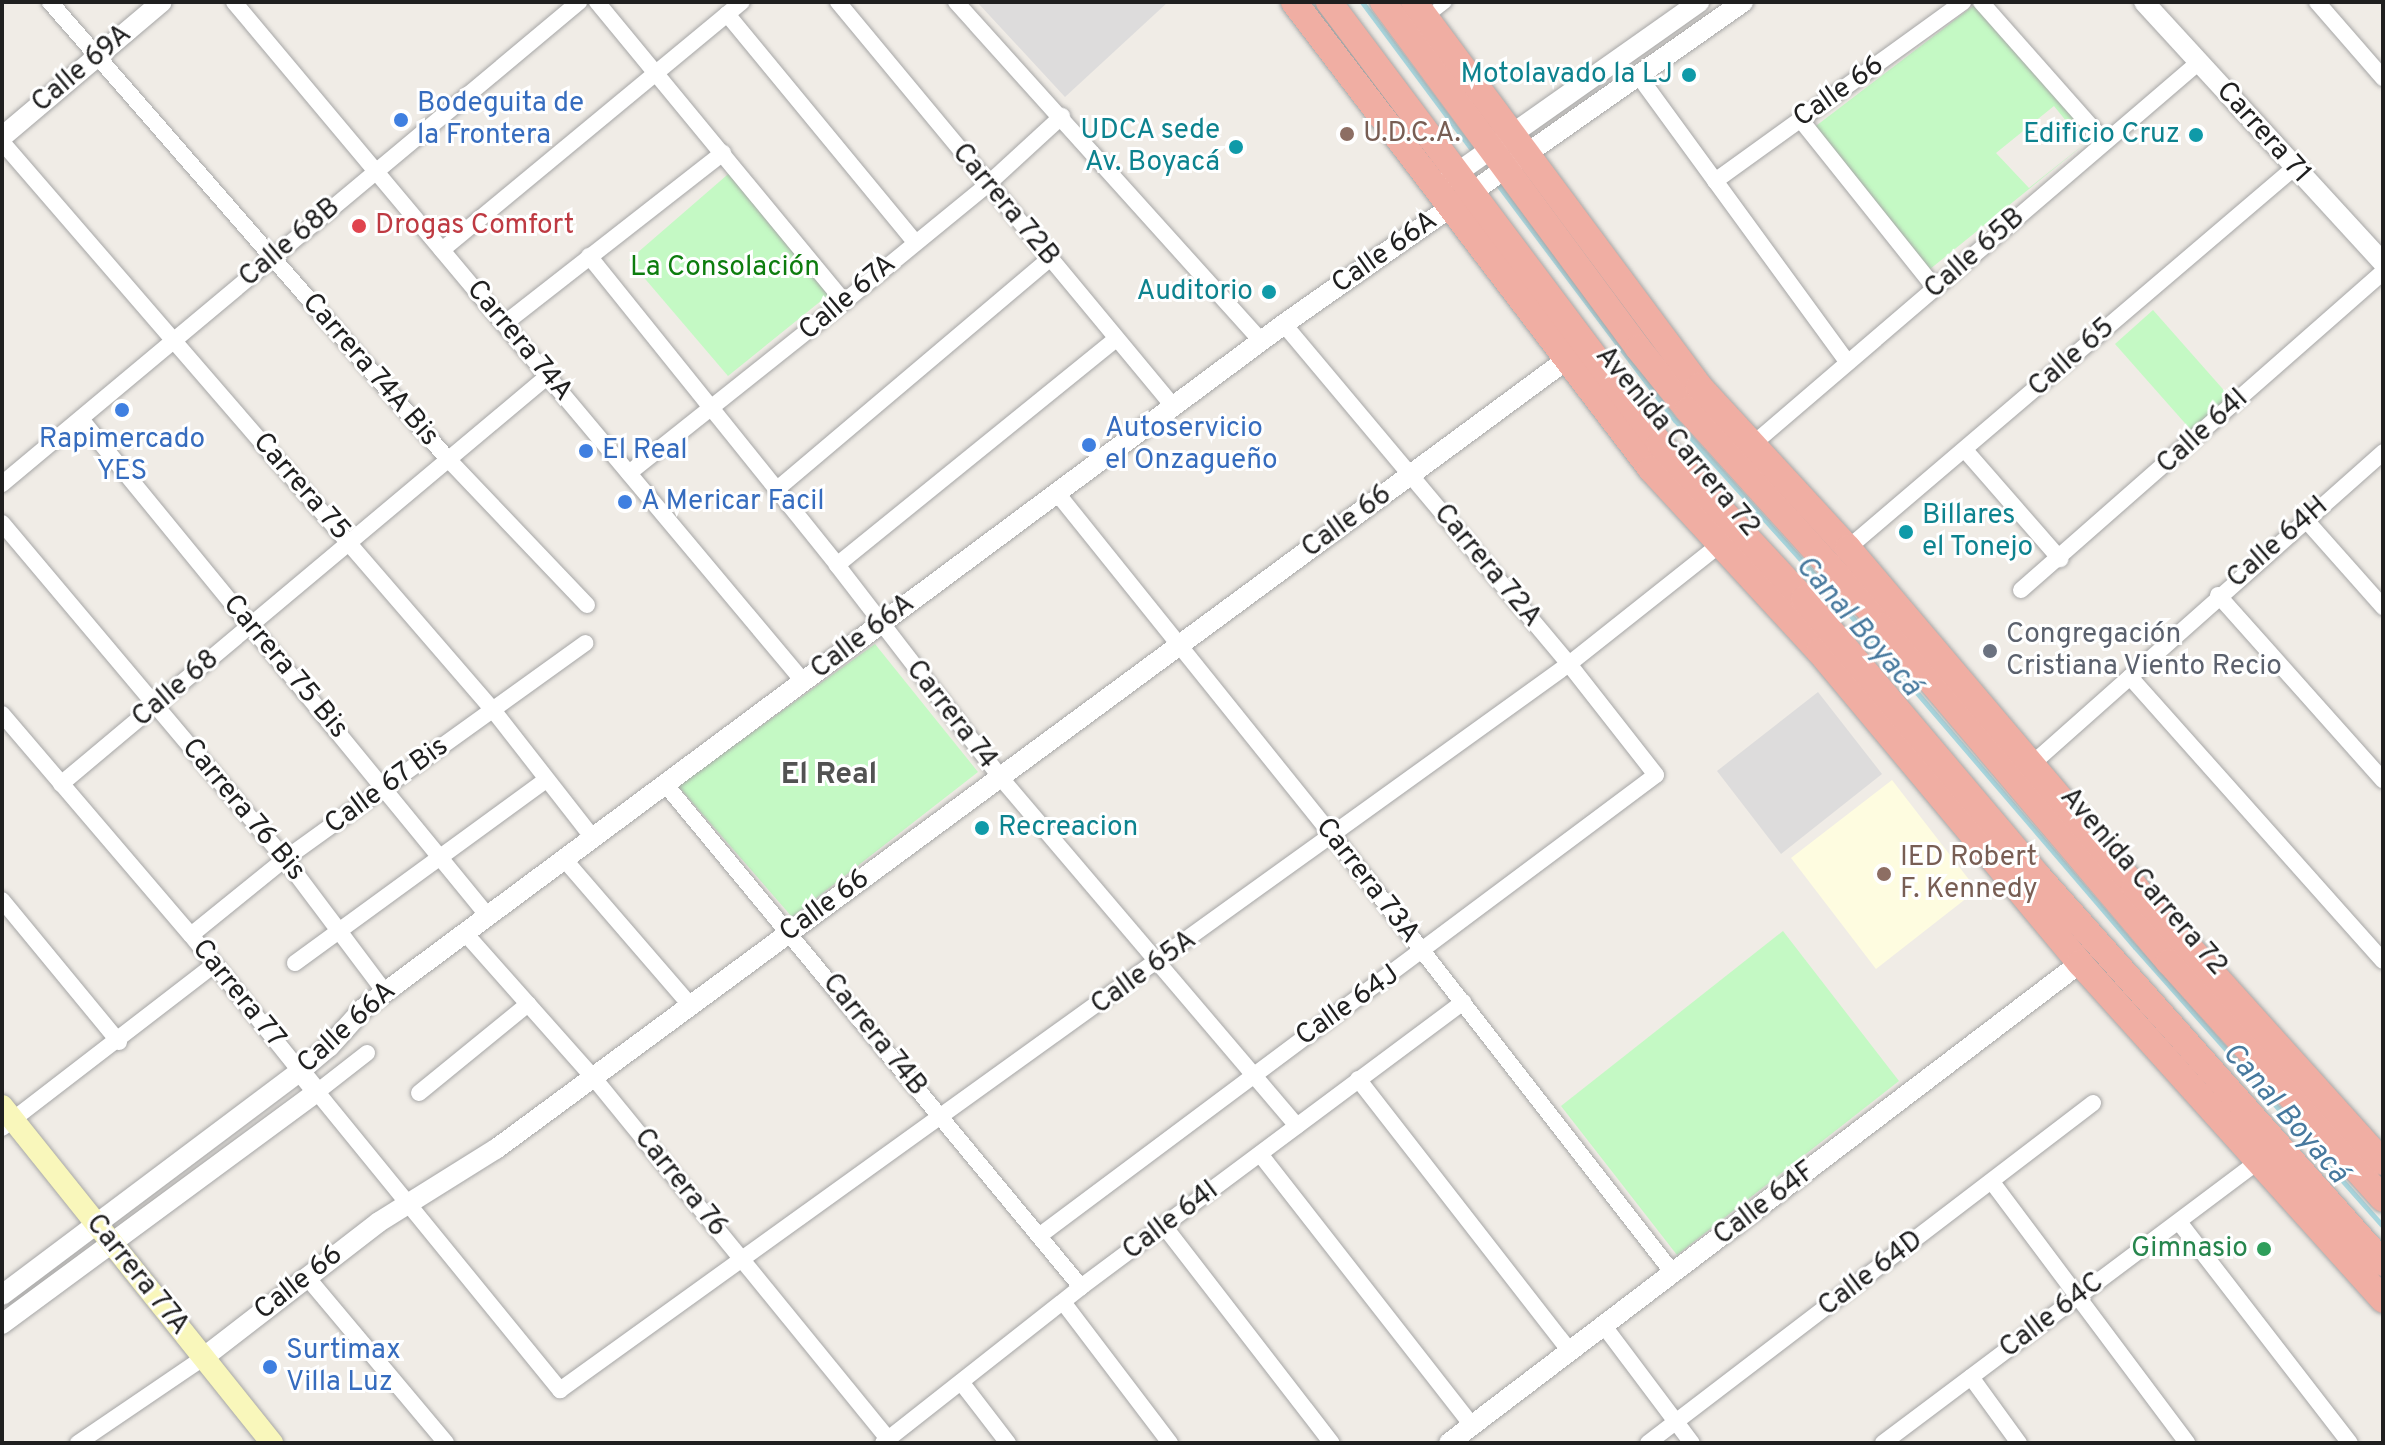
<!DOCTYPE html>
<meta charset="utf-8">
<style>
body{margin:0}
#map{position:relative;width:2385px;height:1445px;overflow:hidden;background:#f0ece6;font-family:Overpass,sans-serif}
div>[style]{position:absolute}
.residential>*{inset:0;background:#dddcdc}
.education>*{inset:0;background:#fefce0}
.park>*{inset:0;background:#c4f9c4}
.stream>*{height:5px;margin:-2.5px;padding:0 2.5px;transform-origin:2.5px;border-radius:2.5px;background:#a7d5dd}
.roads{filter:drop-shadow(0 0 2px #a6a6a6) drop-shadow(0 0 2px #a6a6a6)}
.pedestrian>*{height:12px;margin:-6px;padding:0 6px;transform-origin:6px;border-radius:6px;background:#fff}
.minor>*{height:16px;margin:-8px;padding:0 8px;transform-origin:8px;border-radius:8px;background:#fff}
.tertiary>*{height:20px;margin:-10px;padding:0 10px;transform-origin:10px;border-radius:10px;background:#fff}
.secondary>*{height:22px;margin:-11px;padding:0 11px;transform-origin:11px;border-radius:11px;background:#f9f7bb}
.trunk>*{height:26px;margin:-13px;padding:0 13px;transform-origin:13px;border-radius:13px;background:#f0aea3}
.dots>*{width:22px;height:22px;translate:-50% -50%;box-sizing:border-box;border:4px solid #fff;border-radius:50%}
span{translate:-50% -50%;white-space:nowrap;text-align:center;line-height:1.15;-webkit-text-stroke:6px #fff;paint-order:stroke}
.street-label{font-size:28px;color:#1f1f1f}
.culture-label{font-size:28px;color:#0d838f}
.right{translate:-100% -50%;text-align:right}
.left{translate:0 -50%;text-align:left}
.shop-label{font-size:28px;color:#366cbe}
.education-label{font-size:28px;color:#785e54}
.health-label{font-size:28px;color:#be3a42}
.park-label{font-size:28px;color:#0d7d0e}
.worship-label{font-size:28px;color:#5b616d}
.leisure-label{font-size:28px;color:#27864d}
.water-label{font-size:30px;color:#47799e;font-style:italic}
.neighbourhood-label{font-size:30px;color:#525252;font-weight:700}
.frame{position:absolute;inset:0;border:4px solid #1f1f1f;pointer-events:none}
</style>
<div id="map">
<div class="residential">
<i style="clip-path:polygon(977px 2px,1168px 2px,1065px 97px)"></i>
<i style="clip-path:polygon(1818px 692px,1882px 774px,1781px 854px,1717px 771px)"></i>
</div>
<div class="education">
<i style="clip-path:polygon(1892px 780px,1977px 890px,1876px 969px,1791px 858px)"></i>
</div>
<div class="park">
<i style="clip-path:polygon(1977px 3px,2087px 126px,2079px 137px,2054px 106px,1996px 153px,2029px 188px,2092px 138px,1919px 278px,1808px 132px)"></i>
<i style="clip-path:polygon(734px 169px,832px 292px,728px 376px,629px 260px)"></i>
<i style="clip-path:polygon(2153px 310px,2229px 396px,2191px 430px,2115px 344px)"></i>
<i style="clip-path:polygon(875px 644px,978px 772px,792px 917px,678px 786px)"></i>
<i style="clip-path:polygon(1783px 931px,1899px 1081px,1677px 1255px,1561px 1106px)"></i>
</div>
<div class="stream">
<i style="left:1362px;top:2px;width:191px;rotate:53.3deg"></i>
<i style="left:1496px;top:182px;width:298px;rotate:53.1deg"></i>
<i style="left:1675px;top:420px;width:256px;rotate:48deg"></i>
<i style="left:1846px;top:610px;width:444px;rotate:49.4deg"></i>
<i style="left:2135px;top:947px;width:373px;rotate:48.4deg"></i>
</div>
<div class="roads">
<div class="pedestrian">
<i style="left:1437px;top:9px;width:11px;rotate:-38deg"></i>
</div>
<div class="minor">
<i style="left:50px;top:2px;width:605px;rotate:48.96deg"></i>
<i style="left:447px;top:458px;width:203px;rotate:46.4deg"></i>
<i style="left:234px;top:2px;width:886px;rotate:50.04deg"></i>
<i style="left:597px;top:2px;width:389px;rotate:50.5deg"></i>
<i style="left:838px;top:2px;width:525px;rotate:50.33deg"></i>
<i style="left:956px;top:2px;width:456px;rotate:48deg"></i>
<i style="left:1981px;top:2px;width:187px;rotate:48.5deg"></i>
<i style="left:2317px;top:2px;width:101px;rotate:49deg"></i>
<i style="left:727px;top:14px;width:296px;rotate:50.5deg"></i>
<i style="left:1638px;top:75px;width:356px;rotate:53.9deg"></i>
<i style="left:1800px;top:119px;width:216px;rotate:51.4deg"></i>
<i style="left:2px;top:142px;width:751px;rotate:49.16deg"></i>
<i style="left:493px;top:710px;width:162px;rotate:52deg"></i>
<i style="left:1715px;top:181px;width:306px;rotate:-35.8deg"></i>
<i style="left:442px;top:250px;width:389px;rotate:-39.6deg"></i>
<i style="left:589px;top:256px;width:396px;rotate:51.2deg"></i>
<i style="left:837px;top:565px;width:267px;rotate:52.4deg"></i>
<i style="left:1000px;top:777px;width:458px;rotate:49.6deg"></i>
<i style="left:504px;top:324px;width:278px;rotate:-38deg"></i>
<i style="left:81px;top:419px;width:642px;rotate:50.69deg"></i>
<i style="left:1752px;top:445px;width:589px;rotate:-40.59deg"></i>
<i style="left:1965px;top:450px;width:145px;rotate:48.9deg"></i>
<i style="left:629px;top:473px;width:275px;rotate:-38.5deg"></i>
<i style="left:844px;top:302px;width:185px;rotate:-39.3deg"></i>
<i style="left:987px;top:185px;width:102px;rotate:-42.6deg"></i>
<i style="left:2px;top:484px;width:752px;rotate:-39.87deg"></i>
<i style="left:776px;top:490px;width:360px;rotate:-40.2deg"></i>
<i style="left:1057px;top:493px;width:440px;rotate:51.2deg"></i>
<i style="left:1333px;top:836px;width:554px;rotate:52.12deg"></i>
<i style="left:2305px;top:519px;width:118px;rotate:48.4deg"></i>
<i style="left:2px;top:523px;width:439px;rotate:49.9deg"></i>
<i style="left:285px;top:859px;width:166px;rotate:53.1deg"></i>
<i style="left:1848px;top:548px;width:587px;rotate:-40.44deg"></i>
<i style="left:837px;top:565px;width:359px;rotate:-39deg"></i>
<i style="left:2021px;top:590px;width:482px;rotate:-41.3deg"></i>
<i style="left:2218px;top:595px;width:248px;rotate:48.3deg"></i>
<i style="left:2130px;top:677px;width:380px;rotate:48.3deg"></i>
<i style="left:2px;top:714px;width:291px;rotate:49.5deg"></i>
<i style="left:191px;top:935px;width:174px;rotate:51.3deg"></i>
<i style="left:2032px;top:764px;width:470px;rotate:-41.6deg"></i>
<i style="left:61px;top:784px;width:635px;rotate:-39.96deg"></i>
<i style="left:665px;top:784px;width:653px;rotate:50.41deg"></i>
<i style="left:564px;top:859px;width:193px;rotate:49.2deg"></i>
<i style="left:2px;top:900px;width:184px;rotate:50.5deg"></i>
<i style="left:465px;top:933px;width:193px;rotate:48.4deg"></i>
<i style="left:593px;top:1077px;width:467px;rotate:50.8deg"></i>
<i style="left:191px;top:935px;width:121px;rotate:-39deg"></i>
<i style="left:285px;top:859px;width:370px;rotate:-35.7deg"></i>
<i style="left:295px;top:963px;width:311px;rotate:-36.1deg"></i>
<i style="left:367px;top:1053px;width:63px;rotate:142deg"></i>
<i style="left:317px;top:1092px;width:385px;rotate:50.8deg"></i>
<i style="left:560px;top:1390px;width:1243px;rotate:-35.74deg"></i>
<i style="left:1569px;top:664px;width:191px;rotate:-38.4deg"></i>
<i style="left:1358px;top:1079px;width:345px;rotate:52.1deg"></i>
<i style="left:419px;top:1093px;width:141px;rotate:-39.2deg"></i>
<i style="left:2px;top:1128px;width:267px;rotate:-37.6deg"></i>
<i style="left:1260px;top:1154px;width:344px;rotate:52deg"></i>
<i style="left:1992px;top:1182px;width:326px;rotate:53.2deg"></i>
<i style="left:2179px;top:1222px;width:279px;rotate:52.3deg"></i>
<i style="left:1164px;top:1226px;width:274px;rotate:52.3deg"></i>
<i style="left:1039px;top:1236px;width:770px;rotate:-36.77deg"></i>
<i style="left:1656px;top:775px;width:141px;rotate:-128.1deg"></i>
<i style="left:1569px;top:664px;width:444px;rotate:-130deg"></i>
<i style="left:306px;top:1276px;width:218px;rotate:50deg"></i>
<i style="left:1063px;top:1302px;width:177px;rotate:52.8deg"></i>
<i style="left:1604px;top:1326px;width:146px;rotate:53.1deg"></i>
<i style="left:1971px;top:1377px;width:82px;rotate:54deg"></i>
<i style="left:961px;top:1382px;width:77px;rotate:52.4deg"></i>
<i style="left:78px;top:1443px;width:151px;rotate:-34.2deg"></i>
<i style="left:883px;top:1443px;width:252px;rotate:-38.2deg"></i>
<i style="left:1081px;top:1287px;width:477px;rotate:-36.7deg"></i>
<i style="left:1648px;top:1443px;width:560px;rotate:-37.38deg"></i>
<i style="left:1883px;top:1443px;width:470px;rotate:-36.9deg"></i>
</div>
<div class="tertiary">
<i style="left:2144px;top:2px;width:354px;rotate:47.5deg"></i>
<i style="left:2px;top:137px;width:209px;rotate:-40.2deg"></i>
<i style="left:1447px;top:180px;width:309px;rotate:-35.2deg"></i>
<i style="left:2px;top:1295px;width:373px;rotate:-36.9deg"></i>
<i style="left:300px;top:1071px;width:38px;rotate:-40deg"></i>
<i style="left:329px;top:1047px;width:52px;rotate:-48.1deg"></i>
<i style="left:364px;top:1008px;width:1146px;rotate:-36.63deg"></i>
<i style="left:1284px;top:324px;width:561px;rotate:-35.05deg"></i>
<i style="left:2px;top:1324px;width:391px;rotate:-36.4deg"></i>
<i style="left:317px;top:1092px;width:27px;rotate:-129deg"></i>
<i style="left:203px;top:1358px;width:222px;rotate:-37.7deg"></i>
<i style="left:379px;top:1222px;width:138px;rotate:-32deg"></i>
<i style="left:496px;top:1149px;width:1329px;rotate:-36.4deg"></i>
<i style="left:1449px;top:1443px;width:793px;rotate:-37.26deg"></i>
</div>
<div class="secondary">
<i style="left:2px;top:1106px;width:432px;rotate:51.3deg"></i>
</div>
<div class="trunk">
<i style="left:1294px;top:2px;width:588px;rotate:52.6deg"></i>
<i style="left:1651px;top:469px;width:248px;rotate:47.3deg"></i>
<i style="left:1819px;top:651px;width:407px;rotate:50.1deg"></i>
<i style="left:2080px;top:963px;width:453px;rotate:48deg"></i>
<i style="left:1329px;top:2px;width:552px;rotate:53.17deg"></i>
<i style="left:1660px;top:444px;width:212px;rotate:47.1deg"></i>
<i style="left:1804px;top:599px;width:361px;rotate:49.8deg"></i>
<i style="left:2037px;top:875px;width:520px;rotate:48.27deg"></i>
<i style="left:1383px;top:2px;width:430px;rotate:53.6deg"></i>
<i style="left:1638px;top:348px;width:80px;rotate:51.1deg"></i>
<i style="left:1688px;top:410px;width:292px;rotate:47.8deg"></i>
<i style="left:1884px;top:626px;width:441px;rotate:49.7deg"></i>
<i style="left:2169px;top:962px;width:319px;rotate:47.9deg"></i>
<i style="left:1414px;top:2px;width:478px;rotate:53.4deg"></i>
<i style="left:1699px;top:386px;width:220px;rotate:47.4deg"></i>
<i style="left:1848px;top:548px;width:444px;rotate:49.7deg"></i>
<i style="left:2135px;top:887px;width:370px;rotate:48deg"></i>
</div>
</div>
<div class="dots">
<i style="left:1689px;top:75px;background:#0f9aa8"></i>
<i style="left:401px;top:120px;background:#3f7fe0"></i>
<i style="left:1347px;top:134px;background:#8d6e63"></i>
<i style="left:2196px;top:135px;background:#0f9aa8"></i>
<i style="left:1236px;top:147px;background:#0f9aa8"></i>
<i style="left:359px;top:226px;background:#e0444e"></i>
<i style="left:1269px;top:292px;background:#0f9aa8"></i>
<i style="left:122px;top:410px;background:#3f7fe0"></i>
<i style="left:1089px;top:445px;background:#3f7fe0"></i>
<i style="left:586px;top:451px;background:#3f7fe0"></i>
<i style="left:625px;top:502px;background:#3f7fe0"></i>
<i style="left:1906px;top:532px;background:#0f9aa8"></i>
<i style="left:1990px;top:651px;background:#6b7280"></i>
<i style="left:982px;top:828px;background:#0f9aa8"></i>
<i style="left:1884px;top:874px;background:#8d6e63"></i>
<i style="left:2264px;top:1249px;background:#2e9e5b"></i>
<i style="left:270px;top:1367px;background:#3f7fe0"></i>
</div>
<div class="street-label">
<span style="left:82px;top:69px;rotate:-40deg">Calle 69A</span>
<span style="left:1839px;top:92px;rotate:-35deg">Calle 66</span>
<span style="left:2263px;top:133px;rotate:48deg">Carrera 71</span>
<span style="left:1005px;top:205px;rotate:50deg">Carrera 72B</span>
<span style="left:290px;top:243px;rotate:-40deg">Calle 68B</span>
<span style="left:1385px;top:253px;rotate:-35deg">Calle 66A</span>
<span style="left:1975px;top:254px;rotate:-41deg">Calle 65B</span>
<span style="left:848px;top:298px;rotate:-40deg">Calle 67A</span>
<span style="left:519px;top:341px;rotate:50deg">Carrera 74A</span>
<span style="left:2072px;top:358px;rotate:-41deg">Calle 65</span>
<span style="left:370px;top:370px;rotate:49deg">Carrera 74A Bis</span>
<span style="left:2203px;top:432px;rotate:-42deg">Calle 64I</span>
<span style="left:1677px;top:442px;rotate:50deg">Avenida Carrera 72</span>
<span style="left:301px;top:487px;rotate:49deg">Carrera 75</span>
<span style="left:1347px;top:522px;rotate:-36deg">Calle 66</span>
<span style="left:2278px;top:543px;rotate:-41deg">Calle 64H</span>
<span style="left:1487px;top:566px;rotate:50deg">Carrera 72A</span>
<span style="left:863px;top:637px;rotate:-37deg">Calle 66A</span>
<span style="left:285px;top:667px;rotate:50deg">Carrera 75 Bis</span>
<span style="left:176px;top:689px;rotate:-40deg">Calle 68</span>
<span style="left:951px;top:715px;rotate:52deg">Carrera 74</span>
<span style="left:387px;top:786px;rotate:-36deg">Calle 67 Bis</span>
<span style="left:243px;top:810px;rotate:50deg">Carrera 76 Bis</span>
<span style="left:1367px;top:881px;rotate:52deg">Carrera 73A</span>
<span style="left:2143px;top:882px;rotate:49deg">Avenida Carrera 72</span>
<span style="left:825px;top:906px;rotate:-36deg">Calle 66</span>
<span style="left:1144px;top:973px;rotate:-36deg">Calle 65A</span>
<span style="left:238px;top:994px;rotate:51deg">Carrera 77</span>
<span style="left:1348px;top:1006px;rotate:-35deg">Calle 64J</span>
<span style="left:347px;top:1028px;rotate:-42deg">Calle 66A</span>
<span style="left:874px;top:1035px;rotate:51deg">Carrera 74B</span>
<span style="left:680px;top:1183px;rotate:51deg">Carrera 76</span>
<span style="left:1765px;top:1204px;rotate:-37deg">Calle 64F</span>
<span style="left:1171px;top:1221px;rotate:-37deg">Calle 64I</span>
<span style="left:1871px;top:1274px;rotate:-37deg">Calle 64D</span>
<span style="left:137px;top:1275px;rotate:51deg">Carrera 77A</span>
<span style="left:299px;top:1283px;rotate:-38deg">Calle 66</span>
<span style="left:2052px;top:1316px;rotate:-37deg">Calle 64C</span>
</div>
<div class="culture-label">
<span class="right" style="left:1673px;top:75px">Motolavado la LJ</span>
<span class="right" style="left:1220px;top:147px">UDCA sede<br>Av. Boyacá</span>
<span class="right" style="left:2180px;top:135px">Edificio Cruz</span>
<span class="right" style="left:1253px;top:292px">Auditorio</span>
<span class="left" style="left:1922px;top:532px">Billares<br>el Tonejo</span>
<span class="left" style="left:998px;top:828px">Recreacion</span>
</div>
<div class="shop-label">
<span class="left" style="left:417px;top:120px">Bodeguita de<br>la Frontera</span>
<span class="left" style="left:1105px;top:445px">Autoservicio<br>el Onzagueño</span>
<span style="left:122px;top:456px">Rapimercado<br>YES</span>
<span class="left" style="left:602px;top:451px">El Real</span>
<span class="left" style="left:641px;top:502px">A Mericar Facil</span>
<span class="left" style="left:286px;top:1367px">Surtimax<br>Villa Luz</span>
</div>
<div class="education-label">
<span class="left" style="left:1363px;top:134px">U.D.C.A.</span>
<span class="left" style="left:1900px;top:874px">IED Robert<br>F. Kennedy</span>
</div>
<div class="health-label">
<span class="left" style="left:375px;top:226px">Drogas Comfort</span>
</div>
<div class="park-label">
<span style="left:725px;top:268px">La Consolación</span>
</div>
<div class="worship-label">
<span class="left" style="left:2006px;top:651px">Congregación<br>Cristiana Viento Recio</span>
</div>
<div class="leisure-label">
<span class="right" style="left:2248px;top:1249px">Gimnasio</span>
</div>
<div class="water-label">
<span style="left:1857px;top:627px;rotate:49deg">Canal Boyacá</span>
<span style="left:2284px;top:1114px;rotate:49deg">Canal Boyacá</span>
</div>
<div class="neighbourhood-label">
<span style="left:829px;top:776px">El Real</span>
</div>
<div class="frame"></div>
</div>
